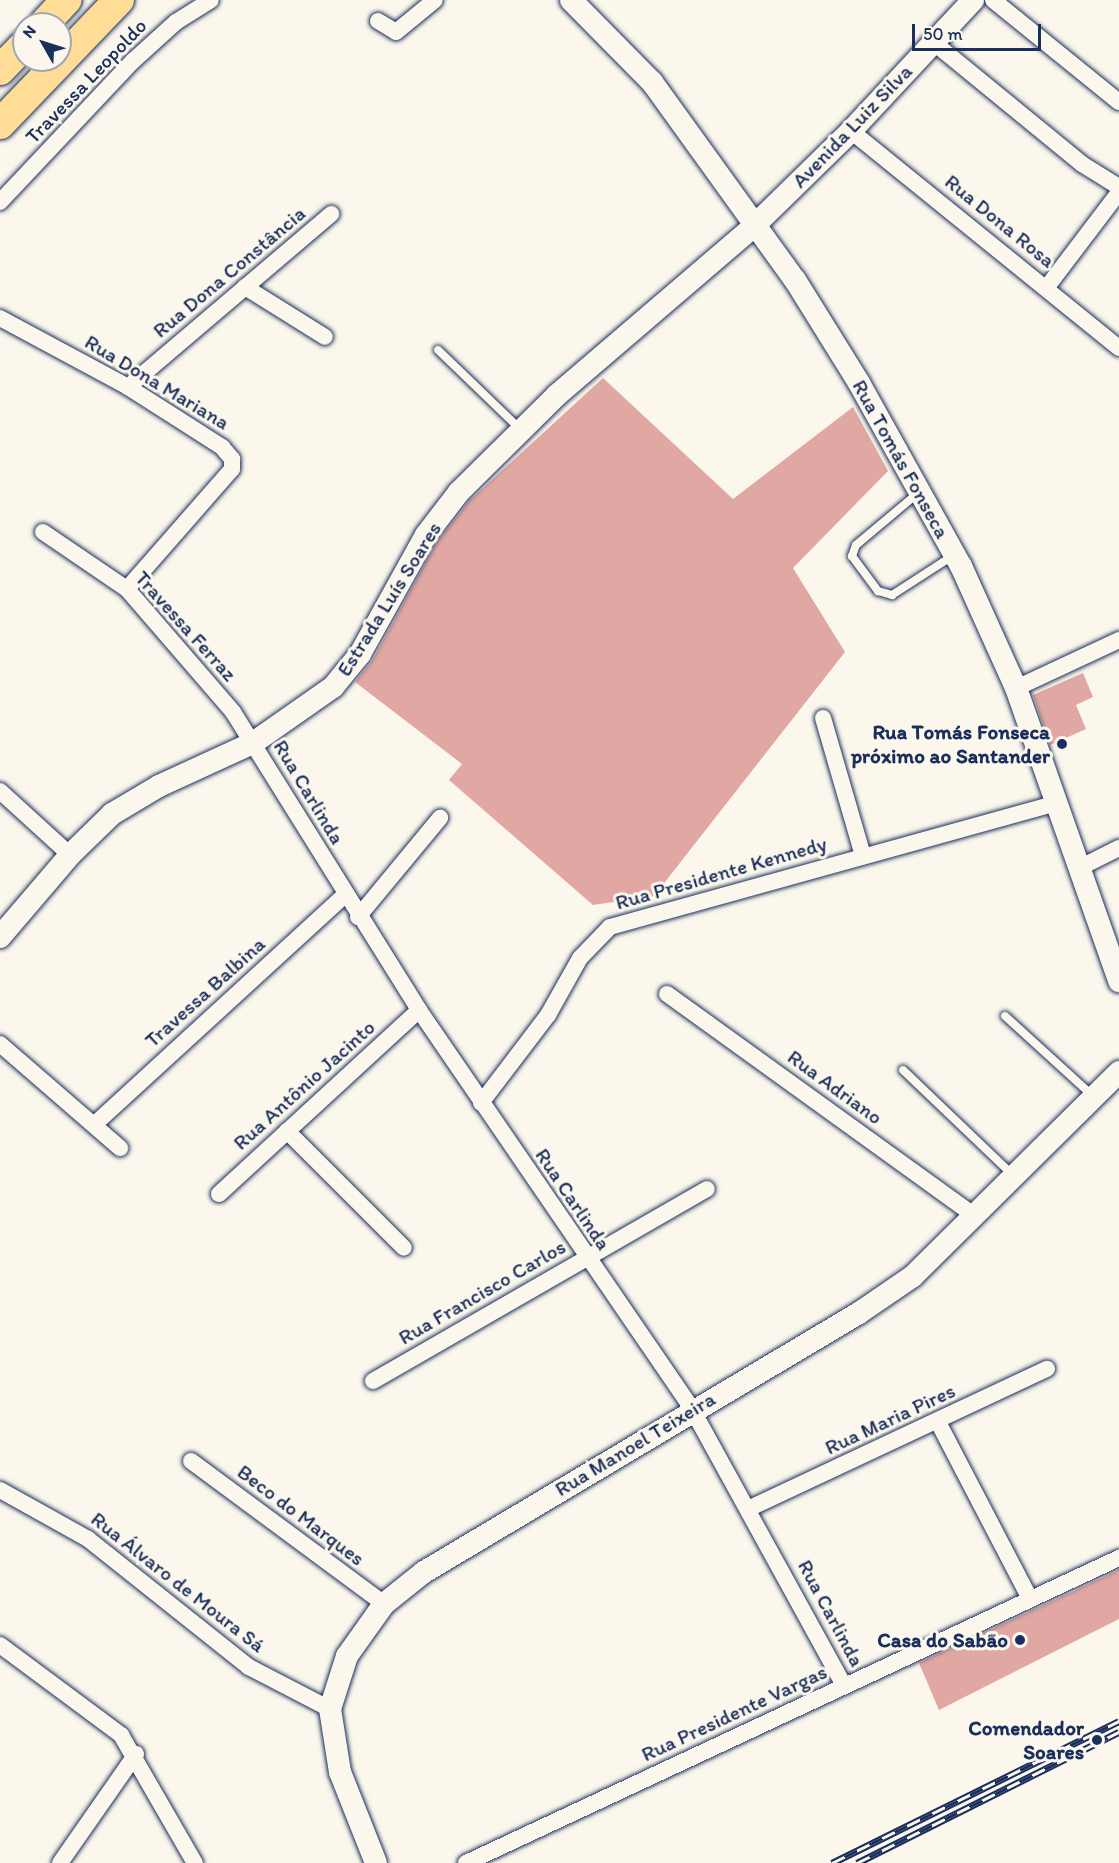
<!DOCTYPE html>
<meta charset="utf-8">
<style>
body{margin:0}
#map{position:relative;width:1119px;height:1863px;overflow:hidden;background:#fbf7ec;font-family:Itim,sans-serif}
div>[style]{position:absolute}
.building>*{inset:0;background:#e1a7a2}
.roads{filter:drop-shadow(0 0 2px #1b2f5e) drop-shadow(0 0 2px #1b2f5e)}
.lane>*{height:8px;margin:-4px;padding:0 4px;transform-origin:4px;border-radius:4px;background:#fbf7ec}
.street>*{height:16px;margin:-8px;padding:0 8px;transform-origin:8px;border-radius:8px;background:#fbf7ec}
.secondary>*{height:22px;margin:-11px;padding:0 11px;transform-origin:11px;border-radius:11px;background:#fbf7ec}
.highway>*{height:30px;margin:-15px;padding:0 15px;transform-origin:15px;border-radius:15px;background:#ffdd96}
.rail>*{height:7px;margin-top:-3.5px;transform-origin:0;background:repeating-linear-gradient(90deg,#fbf7ec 0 14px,#1b2f5e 0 28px);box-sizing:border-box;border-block:2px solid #1b2f5e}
.dots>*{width:16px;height:16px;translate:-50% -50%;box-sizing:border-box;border:3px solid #fbf7ec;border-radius:50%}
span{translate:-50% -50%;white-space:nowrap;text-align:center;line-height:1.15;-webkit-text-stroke:6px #fbf7ec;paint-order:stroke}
.street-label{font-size:21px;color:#1b2f5e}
.poi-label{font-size:21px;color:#1b2f5e;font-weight:700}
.right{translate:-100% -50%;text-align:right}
.north{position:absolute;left:12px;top:12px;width:60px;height:60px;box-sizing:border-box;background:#fbf7ec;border:2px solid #a1a7b3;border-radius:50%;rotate:309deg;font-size:16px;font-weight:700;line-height:24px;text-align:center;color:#1b2f5e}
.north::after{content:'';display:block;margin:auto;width:21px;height:27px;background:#1b2f5e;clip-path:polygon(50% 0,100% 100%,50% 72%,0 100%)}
.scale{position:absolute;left:912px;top:24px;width:129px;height:27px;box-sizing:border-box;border:3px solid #1b2f5e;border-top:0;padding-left:8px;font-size:18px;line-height:21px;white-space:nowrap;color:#1b2f5e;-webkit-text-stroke:4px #fbf7ec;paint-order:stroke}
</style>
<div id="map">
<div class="building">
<i style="clip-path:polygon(603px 378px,733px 499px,853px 407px,888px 471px,793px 568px,845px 652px,654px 896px,593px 905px,449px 780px,462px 764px,355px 682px,372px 661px,437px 542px,469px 501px)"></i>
<i style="clip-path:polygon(1083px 673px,1093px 697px,1076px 705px,1086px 729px,1050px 745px,1033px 695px)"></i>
<i style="clip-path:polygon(1119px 1570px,1119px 1619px,939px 1710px,919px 1663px)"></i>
</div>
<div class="roads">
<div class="lane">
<i style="left:438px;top:350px;width:114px;rotate:43.9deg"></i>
<i style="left:918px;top:493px;width:81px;rotate:140deg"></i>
<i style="left:856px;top:545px;width:12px;rotate:110deg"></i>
<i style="left:852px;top:556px;width:44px;rotate:53.4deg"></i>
<i style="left:878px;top:591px;width:15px;rotate:16deg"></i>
<i style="left:892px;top:595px;width:74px;rotate:-32.8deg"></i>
<i style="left:1005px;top:1016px;width:119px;rotate:42.3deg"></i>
<i style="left:903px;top:1070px;width:151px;rotate:43.7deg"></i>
</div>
<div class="street">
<i style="left:993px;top:0;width:162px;rotate:39deg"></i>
<i style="left:378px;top:21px;width:21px;rotate:31deg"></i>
<i style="left:396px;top:32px;width:50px;rotate:-39.4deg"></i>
<i style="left:933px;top:42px;width:193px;rotate:39.3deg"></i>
<i style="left:1082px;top:164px;width:44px;rotate:31.9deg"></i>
<i style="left:851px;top:131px;width:345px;rotate:39deg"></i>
<i style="left:0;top:202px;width:194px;rotate:-46.7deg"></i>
<i style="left:133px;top:61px;width:58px;rotate:-42.2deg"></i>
<i style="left:176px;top:22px;width:41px;rotate:-32.2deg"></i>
<i style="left:245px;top:287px;width:94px;rotate:32deg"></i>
<i style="left:1047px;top:287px;width:119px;rotate:-52.8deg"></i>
<i style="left:0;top:318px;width:145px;rotate:28.3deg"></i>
<i style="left:128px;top:387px;width:112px;rotate:32.6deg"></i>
<i style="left:222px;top:447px;width:16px;rotate:50deg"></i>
<i style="left:232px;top:459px;width:10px;rotate:90deg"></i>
<i style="left:232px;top:469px;width:159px;rotate:131.2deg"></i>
<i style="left:128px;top:387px;width:267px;rotate:-40.4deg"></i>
<i style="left:43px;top:532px;width:102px;rotate:34.2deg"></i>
<i style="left:127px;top:589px;width:162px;rotate:49.2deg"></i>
<i style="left:233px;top:712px;width:351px;rotate:58deg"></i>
<i style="left:419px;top:1010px;width:483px;rotate:55.6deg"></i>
<i style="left:692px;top:1409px;width:316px;rotate:61.2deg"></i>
<i style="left:1016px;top:688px;width:114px;rotate:-25deg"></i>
<i style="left:823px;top:718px;width:144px;rotate:73.8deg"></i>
<i style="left:0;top:791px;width:95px;rotate:42.4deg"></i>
<i style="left:1079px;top:868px;width:45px;rotate:-26.6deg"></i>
<i style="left:358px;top:917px;width:129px;rotate:-50.4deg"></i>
<i style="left:667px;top:994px;width:381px;rotate:35.8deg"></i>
<i style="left:0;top:1044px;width:159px;rotate:40.9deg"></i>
<i style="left:481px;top:1103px;width:111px;rotate:-52.7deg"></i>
<i style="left:548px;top:1015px;width:65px;rotate:-60.7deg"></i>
<i style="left:580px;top:958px;width:43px;rotate:-45.9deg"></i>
<i style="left:610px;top:927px;width:462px;rotate:-15.5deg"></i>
<i style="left:96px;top:1123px;width:338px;rotate:-42.5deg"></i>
<i style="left:287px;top:1131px;width:165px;rotate:45deg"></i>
<i style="left:219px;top:1194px;width:272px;rotate:-42.6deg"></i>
<i style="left:373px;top:1381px;width:385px;rotate:-29.9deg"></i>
<i style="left:938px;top:1422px;width:199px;rotate:62.5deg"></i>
<i style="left:191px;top:1461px;width:240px;rotate:36.5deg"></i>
<i style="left:0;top:1490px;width:101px;rotate:29.1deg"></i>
<i style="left:88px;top:1539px;width:206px;rotate:38.5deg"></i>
<i style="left:249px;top:1667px;width:91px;rotate:27.4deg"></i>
<i style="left:750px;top:1508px;width:328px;rotate:-25.1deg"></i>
<i style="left:0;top:1645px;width:151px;rotate:36.6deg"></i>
<i style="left:121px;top:1735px;width:148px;rotate:60deg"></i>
<i style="left:60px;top:1863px;width:133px;rotate:-55.1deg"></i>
<i style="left:466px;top:1863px;width:721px;rotate:-25.04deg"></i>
</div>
<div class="secondary">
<i style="left:571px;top:0;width:115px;rotate:45.4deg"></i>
<i style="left:652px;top:82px;width:244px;rotate:54.2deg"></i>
<i style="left:795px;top:280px;width:121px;rotate:58.1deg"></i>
<i style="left:859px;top:383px;width:210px;rotate:60.9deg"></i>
<i style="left:961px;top:566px;width:134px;rotate:65.7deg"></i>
<i style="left:1016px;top:688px;width:311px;rotate:70.6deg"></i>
<i style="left:0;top:937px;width:108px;rotate:-49.5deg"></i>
<i style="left:70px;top:855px;width:59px;rotate:-44.3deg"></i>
<i style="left:112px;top:814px;width:55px;rotate:-30.8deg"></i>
<i style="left:159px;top:786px;width:103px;rotate:-24.6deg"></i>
<i style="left:253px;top:743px;width:98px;rotate:-35deg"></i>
<i style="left:333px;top:687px;width:43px;rotate:-50.7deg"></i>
<i style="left:360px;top:654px;width:136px;rotate:-61deg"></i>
<i style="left:426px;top:535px;width:54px;rotate:-52.5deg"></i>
<i style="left:459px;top:492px;width:138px;rotate:-44.7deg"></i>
<i style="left:557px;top:395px;width:261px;rotate:-40.6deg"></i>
<i style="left:755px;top:225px;width:134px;rotate:-44.4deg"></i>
<i style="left:851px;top:131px;width:179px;rotate:-47deg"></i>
<i style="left:376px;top:1863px;width:98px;rotate:-111.6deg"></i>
<i style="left:340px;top:1772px;width:64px;rotate:-99deg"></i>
<i style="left:330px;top:1709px;width:56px;rotate:-72.2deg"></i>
<i style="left:347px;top:1656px;width:64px;rotate:-54.6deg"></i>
<i style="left:384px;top:1604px;width:51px;rotate:-38.7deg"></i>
<i style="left:424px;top:1572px;width:506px;rotate:-30.77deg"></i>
<i style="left:859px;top:1313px;width:65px;rotate:-34.4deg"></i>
<i style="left:913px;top:1276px;width:290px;rotate:-44.7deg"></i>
</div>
<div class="highway">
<i style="left:44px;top:24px;width:33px;rotate:-47deg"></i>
<i style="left:0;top:70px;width:35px;rotate:-46deg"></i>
<i style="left:0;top:124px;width:172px;rotate:-46.2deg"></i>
</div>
</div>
<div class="rail">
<i style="left:832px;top:1863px;width:320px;rotate:-26.3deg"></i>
<i style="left:857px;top:1863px;width:293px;rotate:-26.6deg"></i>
</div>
<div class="dots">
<i style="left:1062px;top:744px;background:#1b2f5e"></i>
<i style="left:1020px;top:1640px;background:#1b2f5e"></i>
<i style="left:1097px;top:1740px;background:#1b2f5e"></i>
</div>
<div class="street-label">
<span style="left:86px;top:81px;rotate:-46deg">Travessa Leopoldo</span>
<span style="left:852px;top:126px;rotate:-46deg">Avenida Luiz Silva</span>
<span style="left:1000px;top:221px;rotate:39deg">Rua Dona Rosa</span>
<span style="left:229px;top:272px;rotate:-40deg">Rua Dona Constância</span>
<span style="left:157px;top:382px;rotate:31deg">Rua Dona Mariana</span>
<span style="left:901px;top:459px;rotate:61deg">Rua Tomás Fonseca</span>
<span style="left:389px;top:599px;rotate:-58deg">Estrada Luís Soares</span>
<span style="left:186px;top:626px;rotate:48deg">Travessa Ferraz</span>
<span style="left:309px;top:792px;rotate:59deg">Rua Carlinda</span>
<span style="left:721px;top:873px;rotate:-16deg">Rua Presidente Kennedy</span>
<span style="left:205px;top:992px;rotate:-42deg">Travessa Balbina</span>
<span style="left:304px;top:1085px;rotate:-42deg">Rua Antônio Jacinto</span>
<span style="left:835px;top:1087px;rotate:36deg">Rua Adriano</span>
<span style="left:573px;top:1199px;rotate:56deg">Rua Carlinda</span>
<span style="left:482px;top:1292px;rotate:-30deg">Rua Francisco Carlos</span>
<span style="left:890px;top:1419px;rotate:-25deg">Rua Maria Pires</span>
<span style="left:635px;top:1444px;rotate:-31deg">Rua Manoel Teixeira</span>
<span style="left:301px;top:1515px;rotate:37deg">Beco do Marques</span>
<span style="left:178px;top:1582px;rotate:38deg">Rua Álvaro de Moura Sá</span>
<span style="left:831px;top:1613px;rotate:62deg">Rua Carlinda</span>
<span style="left:734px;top:1713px;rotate:-25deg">Rua Presidente Vargas</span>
</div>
<div class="poi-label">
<span class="right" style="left:1050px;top:744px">Rua Tomás Fonseca<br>próximo ao Santander</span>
<span class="right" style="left:1008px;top:1640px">Casa do Sabão</span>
<span class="right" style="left:1084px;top:1740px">Comendador<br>Soares</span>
</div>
<div class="north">N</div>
<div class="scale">50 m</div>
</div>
